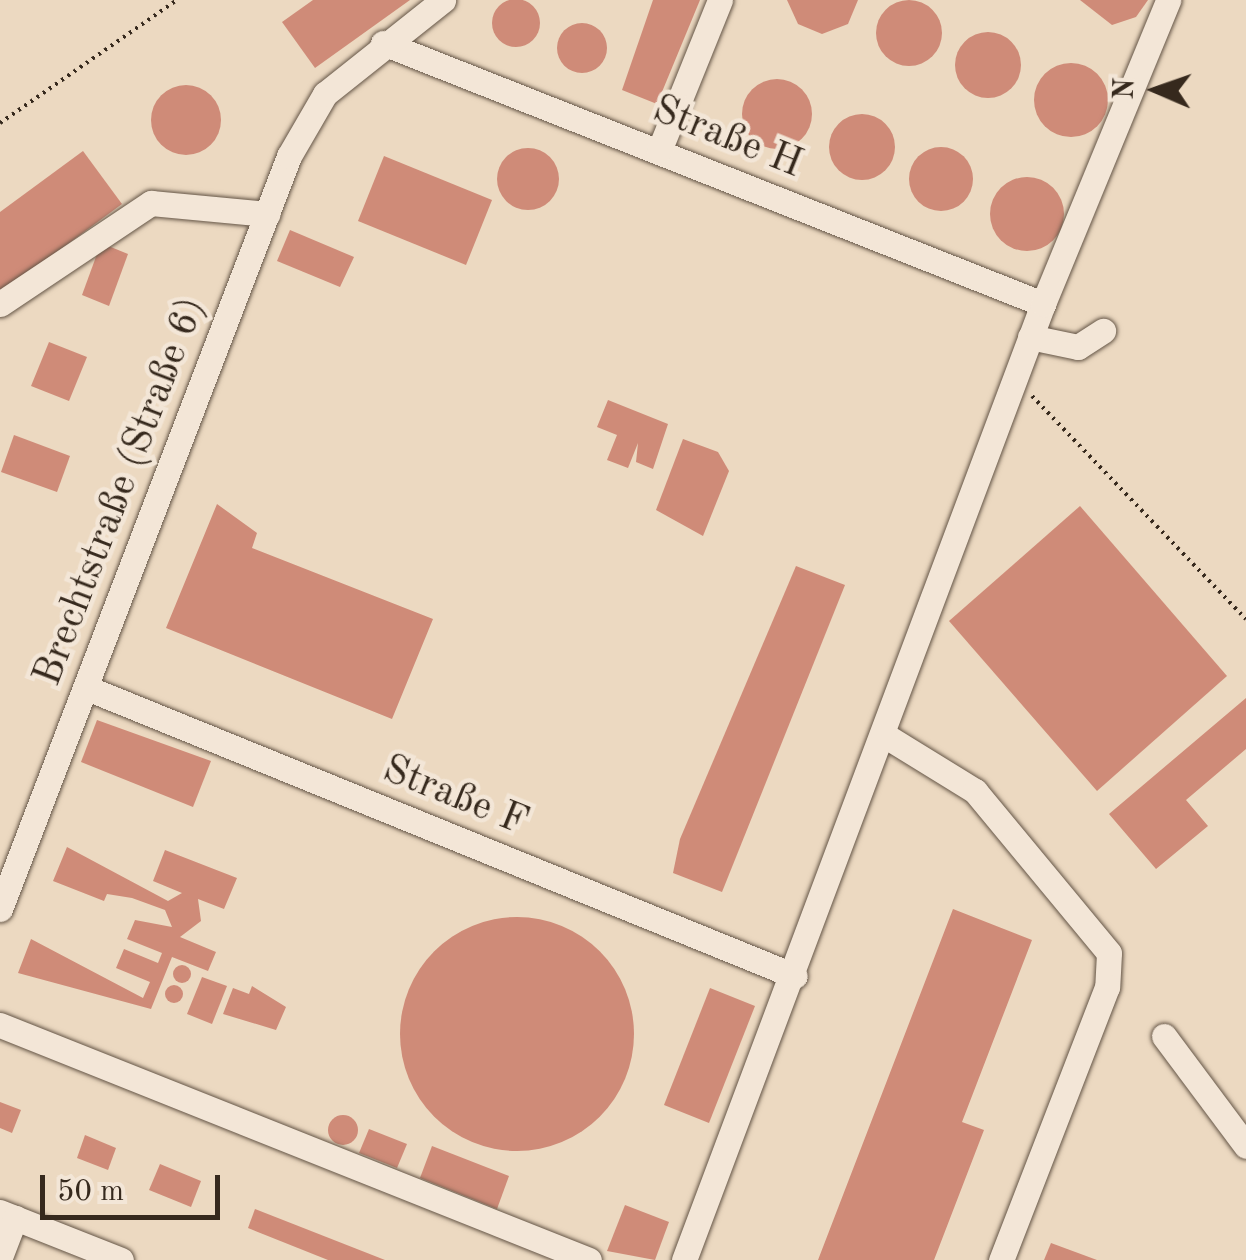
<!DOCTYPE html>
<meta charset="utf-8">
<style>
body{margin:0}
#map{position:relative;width:1246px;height:1260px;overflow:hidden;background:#ecd9c1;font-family:"Old Standard TT",serif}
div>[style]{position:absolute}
.building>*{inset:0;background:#cf8b78}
.round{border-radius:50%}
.path>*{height:4px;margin-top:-2px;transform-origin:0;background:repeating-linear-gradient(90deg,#36291d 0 2.5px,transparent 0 7.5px)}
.roads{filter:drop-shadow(0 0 2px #645546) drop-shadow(0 0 2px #645546)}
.minor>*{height:25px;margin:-12.5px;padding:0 12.5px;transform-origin:12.5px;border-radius:12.5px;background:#f3e6d7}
span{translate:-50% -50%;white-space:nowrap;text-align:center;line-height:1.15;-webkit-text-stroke:9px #f3e6d7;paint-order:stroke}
.street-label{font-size:40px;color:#36291d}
.north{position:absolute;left:1106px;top:40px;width:100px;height:100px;-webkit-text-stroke:8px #f3e6d7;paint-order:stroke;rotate:272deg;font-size:28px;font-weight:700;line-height:40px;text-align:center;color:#36291d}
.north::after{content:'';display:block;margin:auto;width:35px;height:45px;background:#36291d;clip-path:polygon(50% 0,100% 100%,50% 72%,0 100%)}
.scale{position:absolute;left:40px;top:1175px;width:180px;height:45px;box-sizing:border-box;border:5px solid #36291d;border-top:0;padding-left:12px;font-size:30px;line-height:35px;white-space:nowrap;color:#36291d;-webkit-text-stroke:8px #f3e6d7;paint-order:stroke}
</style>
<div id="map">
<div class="building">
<i class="round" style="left:492px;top:-1px;width:48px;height:48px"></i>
<i style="clip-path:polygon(313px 0,410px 0,315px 68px,282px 22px)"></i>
<i style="clip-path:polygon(653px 0,700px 0,657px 104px,622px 90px)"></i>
<i style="clip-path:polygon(787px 0,858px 0,848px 24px,822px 34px,798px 24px)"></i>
<i style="clip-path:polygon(1080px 0,1148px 0,1136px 17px,1112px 25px)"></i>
<i class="round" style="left:876px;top:0;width:66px;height:66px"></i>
<i class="round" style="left:557px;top:23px;width:50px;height:50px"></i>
<i class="round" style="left:955px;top:32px;width:66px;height:66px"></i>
<i class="round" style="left:1034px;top:63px;width:74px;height:74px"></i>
<i class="round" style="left:742px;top:79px;width:70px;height:70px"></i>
<i class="round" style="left:151px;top:85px;width:70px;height:70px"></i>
<i class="round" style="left:829px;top:114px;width:66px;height:66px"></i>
<i class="round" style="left:909px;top:147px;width:64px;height:64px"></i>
<i class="round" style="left:497px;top:148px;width:62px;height:62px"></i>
<i style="clip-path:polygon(83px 151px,122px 204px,0 294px,0 212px)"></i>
<i style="clip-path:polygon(384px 156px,492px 200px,466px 265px,358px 221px)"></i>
<i class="round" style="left:990px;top:177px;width:74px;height:74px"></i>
<i style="clip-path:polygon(290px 230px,354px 257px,340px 287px,277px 261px)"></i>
<i style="clip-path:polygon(101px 243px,128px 254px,109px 306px,82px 295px)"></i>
<i style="clip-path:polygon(49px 342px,87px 357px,69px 401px,31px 386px)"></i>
<i style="clip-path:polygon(608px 400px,668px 424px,653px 469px,636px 462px,638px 443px,628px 468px,607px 460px,617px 435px,597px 427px)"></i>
<i style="clip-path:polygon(14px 435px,70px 456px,57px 492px,1px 472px)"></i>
<i style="clip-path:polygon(683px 439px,718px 452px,729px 471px,703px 536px,656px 510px)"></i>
<i style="clip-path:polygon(217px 504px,257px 533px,252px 548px,433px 619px,392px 719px,166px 628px)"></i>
<i style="clip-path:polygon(1080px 506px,1227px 676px,1097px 791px,949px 621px)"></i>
<i style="clip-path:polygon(796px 566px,845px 585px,722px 892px,673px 873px,680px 839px)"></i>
<i style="clip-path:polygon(1246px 698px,1246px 749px,1186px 800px,1208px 826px,1156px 869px,1109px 814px)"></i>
<i style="clip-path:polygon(97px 720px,211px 761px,193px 807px,81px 762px)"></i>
<i style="clip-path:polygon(67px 847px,168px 901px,182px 893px,153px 881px,165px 850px,237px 878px,224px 909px,198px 899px,201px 921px,180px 937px,216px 952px,208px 971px,172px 957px,151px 1009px,18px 973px,31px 939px,143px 998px,150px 982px,116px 968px,124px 949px,158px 963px,162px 953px,127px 939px,135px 920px,172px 927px,165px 910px,132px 898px,107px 894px,104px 901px,53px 881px)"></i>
<i style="clip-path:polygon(953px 909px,1032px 940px,962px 1122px,984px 1130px,934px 1260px,818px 1260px)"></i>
<i class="round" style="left:400px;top:917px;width:234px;height:234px"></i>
<i class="round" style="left:173px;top:965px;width:18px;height:18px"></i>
<i style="clip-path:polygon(202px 977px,227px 986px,212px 1024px,187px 1014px)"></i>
<i class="round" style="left:165px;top:985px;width:18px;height:18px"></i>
<i style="clip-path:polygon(252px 986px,286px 1007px,276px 1030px,223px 1014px,233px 988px,249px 994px)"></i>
<i style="clip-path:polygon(710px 988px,755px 1006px,709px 1123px,664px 1105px)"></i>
<i style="clip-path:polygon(0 1102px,21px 1110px,12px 1133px,0 1128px)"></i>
<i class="round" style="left:328px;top:1115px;width:30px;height:30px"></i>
<i style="clip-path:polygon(369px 1129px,407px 1144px,397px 1168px,359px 1153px)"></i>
<i style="clip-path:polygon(85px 1135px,116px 1148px,108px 1170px,77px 1158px)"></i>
<i style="clip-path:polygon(432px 1146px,509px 1176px,497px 1209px,420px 1178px)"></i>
<i style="clip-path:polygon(160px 1164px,201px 1181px,191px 1207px,149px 1190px)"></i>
<i style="clip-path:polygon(625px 1205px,669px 1222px,655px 1260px,607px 1251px)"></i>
<i style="clip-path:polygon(255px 1209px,385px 1260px,328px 1260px,248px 1228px)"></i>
<i style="clip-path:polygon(1051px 1243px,1097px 1260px,1044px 1260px)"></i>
</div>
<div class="path">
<i style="left:0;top:123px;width:216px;rotate:-34.8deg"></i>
<i style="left:1032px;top:396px;width:309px;rotate:46.2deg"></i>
</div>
<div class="roads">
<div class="minor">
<i style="left:383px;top:43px;width:710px;rotate:21.58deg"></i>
<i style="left:659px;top:151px;width:163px;rotate:-68deg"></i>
<i style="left:0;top:304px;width:182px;rotate:-33.8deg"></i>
<i style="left:151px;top:203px;width:117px;rotate:5.4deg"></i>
<i style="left:1030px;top:337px;width:49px;rotate:11.8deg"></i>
<i style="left:1078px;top:347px;width:30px;rotate:-33deg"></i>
<i style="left:87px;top:688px;width:764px;rotate:22.14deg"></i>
<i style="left:884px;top:735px;width:107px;rotate:31.6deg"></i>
<i style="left:975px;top:791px;width:210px;rotate:50.4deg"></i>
<i style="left:1109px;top:953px;width:34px;rotate:93deg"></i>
<i style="left:1107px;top:987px;width:293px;rotate:111.2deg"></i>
<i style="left:0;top:909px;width:807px;rotate:-69deg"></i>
<i style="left:289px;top:156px;width:72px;rotate:-59.9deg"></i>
<i style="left:325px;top:94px;width:151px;rotate:-38.5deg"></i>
<i style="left:0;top:1025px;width:634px;rotate:21.75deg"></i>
<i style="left:1164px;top:1036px;width:137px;rotate:53.3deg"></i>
<i style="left:0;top:1212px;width:130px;rotate:21.6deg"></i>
<i style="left:0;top:1257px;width:42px;rotate:-69deg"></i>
<i style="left:684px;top:1260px;width:1021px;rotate:-69.42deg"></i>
<i style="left:1043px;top:304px;width:329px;rotate:-67.6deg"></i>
</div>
</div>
<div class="street-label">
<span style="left:727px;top:138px;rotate:22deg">Straße H</span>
<span style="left:121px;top:492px;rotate:-69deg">Brechtstraße (Straße 6)</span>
<span style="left:455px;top:797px;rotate:22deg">Straße F</span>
</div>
<div class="north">N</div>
<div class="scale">50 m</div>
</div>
